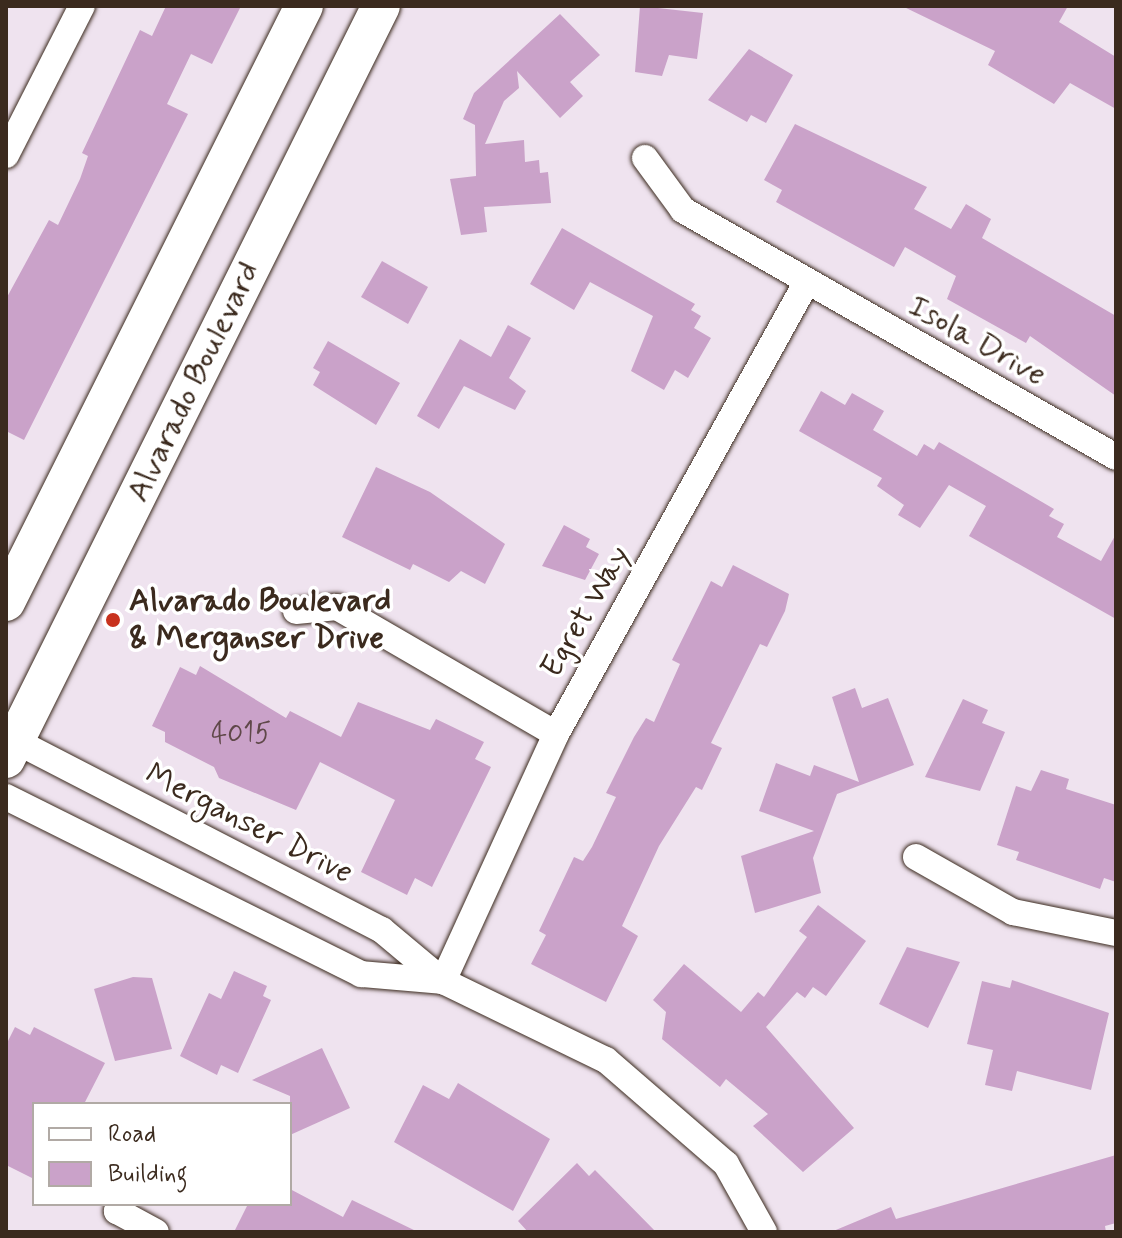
<!DOCTYPE html>
<style>
body{margin:0}
#map{position:relative;width:1122px;height:1238px;overflow:hidden;background:#efe3ef;font-family:Mynerve,sans-serif}
div>[style]{position:absolute}
.building>*{inset:0;background:#caa2c9}
.roads{filter:drop-shadow(0 0 2px #3b2a1e) drop-shadow(0 0 2px #3b2a1e)}
.minor>*{height:26px;margin:-13px;padding:0 13px;transform-origin:13px;border-radius:13px;background:#fff}
.secondary>*{height:38px;margin:-19px;padding:0 19px;transform-origin:19px;border-radius:19px;background:#fff}
.dots>*{width:22px;height:22px;translate:-50% -50%;box-sizing:border-box;border:4px solid #fff;border-radius:50%}
span{translate:-50% -50%;white-space:nowrap;text-align:center;line-height:1.15;-webkit-text-stroke:7px #fff;paint-order:stroke}
.number-label{font-size:28px;color:#5f4849}
.number-label span{-webkit-text-stroke-width:0}
.street-label{font-size:32px;color:#3b2a1e}
.poi-label{font-size:32px;color:#3b2a1e;font-weight:700}
.left{translate:0 -50%;text-align:left}
.frame{position:absolute;inset:0;border:8px solid #3b2a1e;pointer-events:none}
.legend{position:absolute;left:32px;top:1102px;width:260px;height:104px;box-sizing:border-box;background:#fff;border:2px solid #b1aaa5;margin:0;padding:10px 14px;list-style:none;font-size:24px;color:#3b2a1e}
.legend li{display:flex;align-items:center;gap:16px;height:40px}
.legend b{width:40px;border:2px solid #b1aaa5}
</style>
<div id="map">
<div class="building">
<i style="clip-path:polygon(166px 6px,241px 6px,212px 64px,191px 54px,167px 104px,188px 114px,24px 440px,6px 431px,6px 299px,49px 220px,58px 225px,80px 179px,88px 156px,82px 153px,140px 30px,152px 36px)"></i>
<i style="clip-path:polygon(640px 6px,703px 13px,697px 59px,669px 55px,662px 76px,635px 72px)"></i>
<i style="clip-path:polygon(902px 6px,1068px 6px,1059px 22px,1116px 57px,1116px 109px,1070px 83px,1054px 104px,988px 65px,995px 51px)"></i>
<i style="clip-path:polygon(560px 14px,600px 55px,570px 82px,583px 96px,560px 118px,517px 71px,519px 88px,504px 101px,485px 144px,524px 140px,525px 162px,539px 160px,540px 173px,548px 172px,551px 203px,484px 207px,487px 232px,461px 235px,450px 179px,476px 176px,475px 125px,463px 119px,474px 93px)"></i>
<i style="clip-path:polygon(749px 49px,793px 75px,766px 123px,751px 115px,747px 122px,708px 100px)"></i>
<i style="clip-path:polygon(795px 124px,927px 187px,914px 209px,951px 229px,966px 204px,991px 219px,982px 238px,1116px 316px,1116px 396px,1030px 336px,1026px 343px,947px 299px,956px 276px,905px 247px,894px 267px,776px 202px,782px 190px,764px 180px)"></i>
<i style="clip-path:polygon(562px 228px,695px 304px,691px 310px,701px 316px,694px 328px,711px 338px,688px 378px,675px 370px,664px 390px,631px 371px,653px 316px,590px 282px,574px 310px,530px 284px)"></i>
<i style="clip-path:polygon(382px 261px,428px 287px,408px 324px,361px 297px)"></i>
<i style="clip-path:polygon(508px 325px,531px 338px,509px 378px,526px 391px,515px 410px,464px 386px,439px 429px,417px 416px,460px 339px,491px 357px)"></i>
<i style="clip-path:polygon(328px 341px,400px 383px,376px 425px,313px 385px,320px 372px,313px 368px)"></i>
<i style="clip-path:polygon(821px 391px,845px 405px,852px 393px,884px 411px,873px 430px,917px 456px,924px 444px,934px 450px,939px 442px,1054px 509px,1049px 516px,1064px 524px,1057px 537px,1101px 561px,1116px 534px,1116px 619px,969px 536px,986px 506px,949px 485px,920px 528px,898px 515px,904px 505px,877px 486px,882px 478px,799px 431px)"></i>
<i style="clip-path:polygon(376px 467px,430px 492px,505px 544px,485px 584px,461px 571px,449px 582px,413px 564px,410px 570px,342px 537px)"></i>
<i style="clip-path:polygon(564px 525px,590px 539px,586px 547px,599px 554px,585px 580px,542px 566px)"></i>
<i style="clip-path:polygon(733px 565px,789px 594px,785px 611px,767px 647px,760px 644px,711px 743px,722px 748px,702px 790px,696px 787px,659px 846px,622px 926px,638px 936px,606px 1002px,531px 964px,546px 935px,539px 931px,574px 857px,583px 861px,592px 847px,616px 797px,606px 793px,634px 737px,646px 718px,654px 722px,680px 664px,672px 660px,711px 581px,722px 587px)"></i>
<i style="clip-path:polygon(200px 666px,286px 718px,290px 711px,341px 737px,358px 702px,430px 730px,436px 719px,484px 742px,475px 759px,491px 767px,432px 887px,415px 878px,407px 895px,361px 872px,395px 800px,320px 762px,296px 810px,219px 778px,214px 767px,165px 742px,165px 732px,152px 726px,180px 667px,196px 675px)"></i>
<i style="clip-path:polygon(855px 688px,862px 708px,888px 698px,914px 765px,837px 794px,813px 858px,821px 893px,755px 913px,741px 856px,814px 831px,759px 811px,776px 763px,810px 776px,814px 765px,859px 782px,832px 697px)"></i>
<i style="clip-path:polygon(963px 699px,988px 710px,982px 723px,1005px 732px,980px 791px,925px 777px)"></i>
<i style="clip-path:polygon(1041px 770px,1069px 779px,1066px 789px,1116px 805px,1116px 882px,1104px 878px,1100px 889px,1016px 860px,1019px 852px,997px 845px,1016px 786px,1031px 791px)"></i>
<i style="clip-path:polygon(818px 905px,866px 941px,826px 996px,813px 987px,805px 998px,797px 992px,766px 1027px,854px 1128px,803px 1172px,753px 1126px,768px 1114px,726px 1079px,720px 1087px,662px 1039px,666px 1012px,653px 1000px,684px 964px,741px 1012px,758px 992px,764px 997px,807px 937px,799px 931px)"></i>
<i style="clip-path:polygon(907px 947px,960px 962px,928px 1028px,879px 1004px)"></i>
<i style="clip-path:polygon(234px 971px,267px 986px,263px 996px,271px 1000px,238px 1073px,221px 1065px,217px 1075px,180px 1056px,209px 993px,221px 999px)"></i>
<i style="clip-path:polygon(133px 977px,152px 978px,172px 1049px,115px 1061px,94px 989px)"></i>
<i style="clip-path:polygon(1012px 980px,1109px 1013px,1091px 1090px,1017px 1071px,1012px 1091px,985px 1085px,993px 1050px,967px 1044px,982px 981px,1010px 988px)"></i>
<i style="clip-path:polygon(15px 1027px,30px 1035px,34px 1027px,105px 1063px,84px 1104px,34px 1104px,34px 1179px,6px 1165px,6px 1045px)"></i>
<i style="clip-path:polygon(322px 1048px,350px 1108px,290px 1135px,290px 1096px,252px 1080px)"></i>
<i style="clip-path:polygon(458px 1083px,550px 1139px,513px 1211px,394px 1142px,423px 1085px,449px 1099px)"></i>
<i style="clip-path:polygon(1116px 1155px,1116px 1223px,1105px 1226px,1106px 1232px,831px 1232px,891px 1207px,896px 1219px)"></i>
<i style="clip-path:polygon(577px 1163px,589px 1176px,595px 1170px,656px 1232px,528px 1232px,518px 1221px)"></i>
<i style="clip-path:polygon(290px 1189px,343px 1217px,352px 1200px,418px 1232px,234px 1232px,248px 1204px,290px 1204px)"></i>
</div>
<div class="roads">
<div class="minor">
<i style="left:6px;top:155px;width:167px;rotate:-63deg"></i>
<i style="left:645px;top:158px;width:64px;rotate:53.8deg"></i>
<i style="left:683px;top:210px;width:498px;rotate:29.7deg"></i>
<i style="left:296px;top:611px;width:41px;rotate:-5.6deg"></i>
<i style="left:337px;top:607px;width:253px;rotate:30.1deg"></i>
<i style="left:6px;top:736px;width:423px;rotate:27.3deg"></i>
<i style="left:382px;top:930px;width:80px;rotate:39.9deg"></i>
<i style="left:443px;top:981px;width:181px;rotate:25.9deg"></i>
<i style="left:606px;top:1060px;width:159px;rotate:40.9deg"></i>
<i style="left:726px;top:1164px;width:78px;rotate:60.8deg"></i>
<i style="left:6px;top:797px;width:397px;rotate:26.5deg"></i>
<i style="left:361px;top:974px;width:82px;rotate:4.9deg"></i>
<i style="left:916px;top:857px;width:112px;rotate:29.6deg"></i>
<i style="left:1013px;top:912px;width:105px;rotate:11.5deg"></i>
<i style="left:443px;top:981px;width:272px;rotate:-65.4deg"></i>
<i style="left:556px;top:734px;width:513px;rotate:-60.99deg"></i>
<i style="left:120px;top:1204px;width:8px;rotate:113deg"></i>
<i style="left:117px;top:1211px;width:44px;rotate:28.3deg"></i>
</div>
<div class="secondary">
<i style="left:6px;top:602px;width:666px;rotate:-63.43deg"></i>
<i style="left:6px;top:759px;width:841px;rotate:-63.53deg"></i>
</div>
</div>
<div class="dots">
<i style="left:113px;top:620px;background:#c8321e"></i>
</div>
<div class="number-label">
<span style="left:241px;top:735px">4015</span>
</div>
<div class="street-label">
<span style="left:977px;top:341px;rotate:29deg">Isola Drive</span>
<span style="left:194px;top:382px;rotate:-64deg">Alvarado Boulevard</span>
<span style="left:586px;top:612px;rotate:-60deg">Egret Way</span>
<span style="left:249px;top:824px;rotate:27deg">Merganser Drive</span>
</div>
<div class="poi-label">
<span class="left" style="left:129px;top:620px">Alvarado Boulevard<br>&amp; Merganser Drive</span>
</div>
<div class="frame"></div>
<ul class="legend">
<li><b style="height:10px;background:#fff"></b>Road</li>
<li><b style="height:22px;background:#caa2c9"></b>Building</li>
</ul>
</div>
